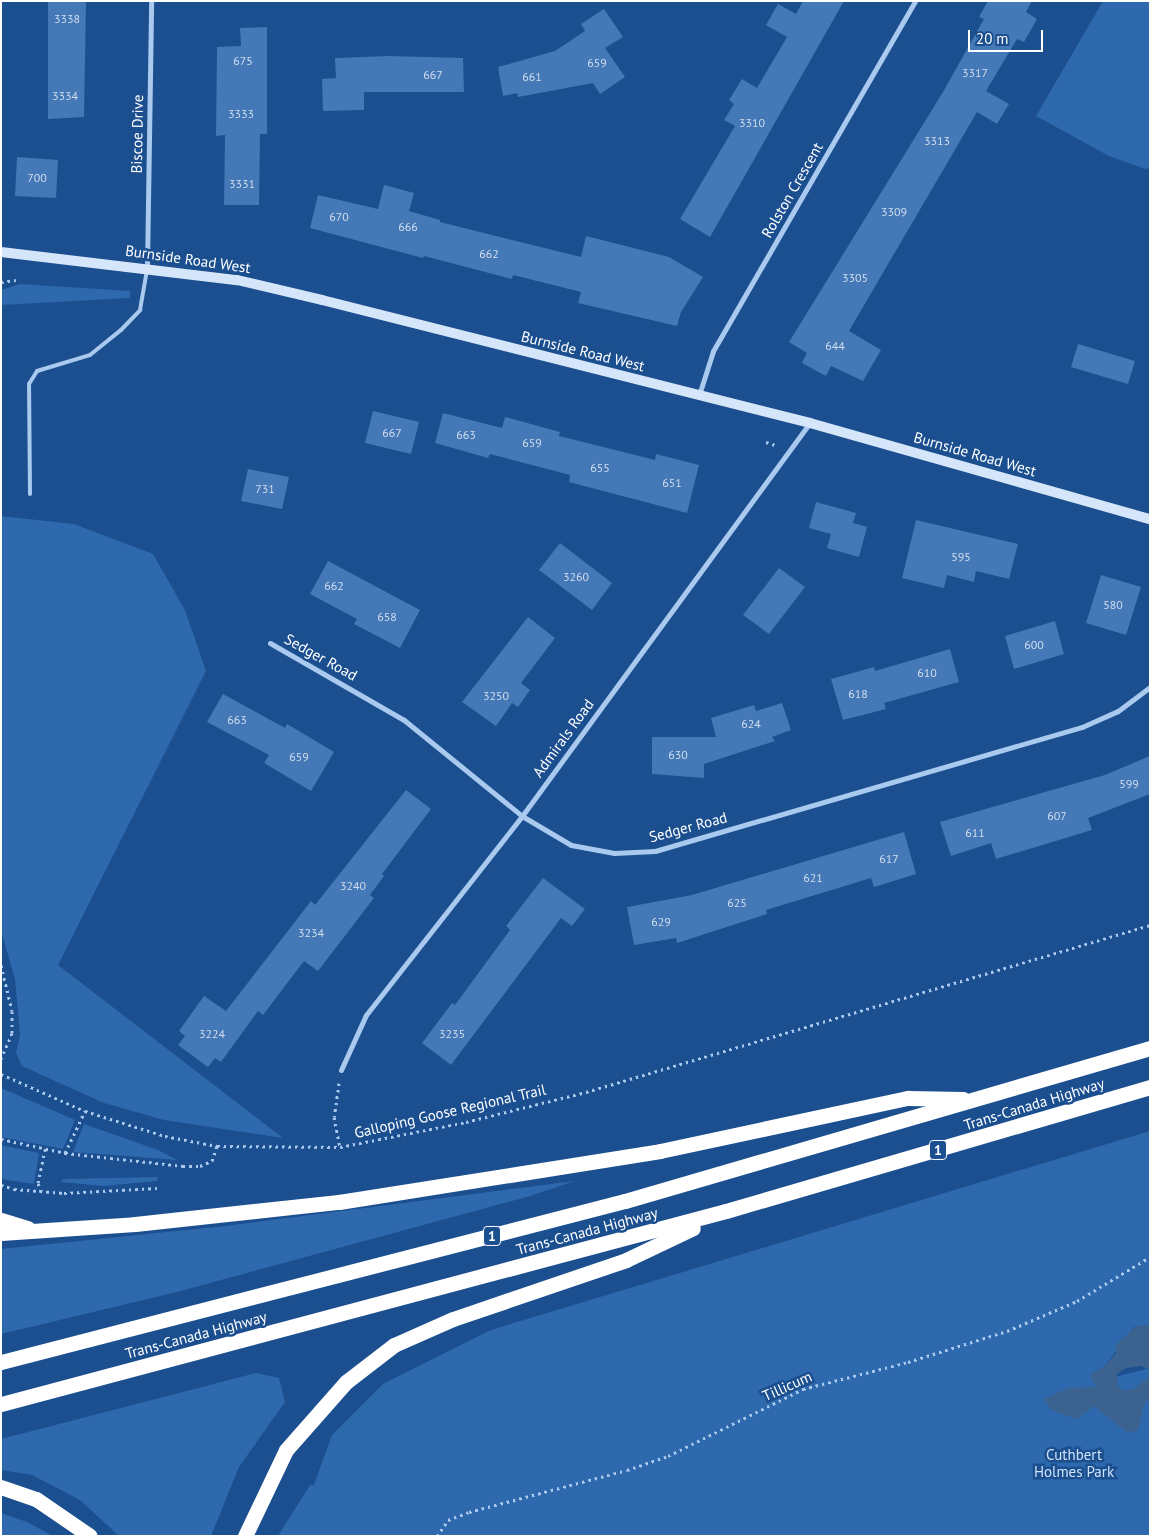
<!DOCTYPE html>
<style>
body{margin:0}
#map{position:relative;width:1151px;height:1537px;overflow:hidden;background:#1b4f8f;font-family:"PT Sans",sans-serif}
div>[style]{position:absolute}
.green>*{inset:0;background:#2e69ad}
.water>*{inset:0;background:#3c6290}
.building>*{inset:0;background:#4478b7}
.path>*{height:3px;margin-top:-1.5px;transform-origin:0;background:repeating-linear-gradient(90deg,#a9c9ee 0 2.5px,transparent 0 6.5px)}
.lane>*{height:4px;margin:-2px;padding:0 2px;transform-origin:2px;border-radius:2px;background:#a9c9ee}
.street>*{height:5px;margin:-2.5px;padding:0 2.5px;transform-origin:2.5px;border-radius:2.5px;background:#a9c9ee}
.secondary>*{height:10px;margin:-5px;padding:0 5px;transform-origin:5px;border-radius:5px;background:#d6e6fa}
.highway>*{height:15px;margin:-7.5px;padding:0 7.5px;transform-origin:7.5px;border-radius:7.5px;background:#fff}
span{translate:-50% -50%;white-space:nowrap;text-align:center;line-height:1.15;-webkit-text-stroke:5px #1b4f8f;paint-order:stroke}
.number-label{font-size:12px;color:#d0dded}
.number-label span{-webkit-text-stroke-width:0}
.shield-label span{padding:1px 4px;background:#1b4f8f;border:1px solid;border-radius:4px;-webkit-text-stroke-width:0}
.shield-label{font-size:14px;color:#fff;font-weight:700}
.street-label{font-size:15px;color:#fff}
.park-label{font-size:15px;color:#cfe3fa}
.frame{position:absolute;inset:0;border:2px solid #fff;pointer-events:none}
.scale{position:absolute;left:968px;top:30px;width:75px;height:22px;box-sizing:border-box;border:2px solid #fff;border-top:0;padding-left:6px;font-size:15px;line-height:18px;white-space:nowrap;color:#fff;-webkit-text-stroke:4px #1b4f8f;paint-order:stroke}
</style>
<div id="map">
<div class="green">
<i style="clip-path:polygon(1103px 1px,1150px 1px,1150px 167px,1145px 169px,1109px 156px,1036px 116px)"></i>
<i style="clip-path:polygon(20px 284px,130px 291px,130px 298px,1px 305px,1px 290px)"></i>
<i style="clip-path:polygon(1px 516px,74px 524px,153px 554px,185px 610px,206px 671px,58px 965px,283px 1138px,164px 1120px,104px 1103px,22px 1066px,16px 1053px,20px 1035px,15px 979px,1px 931px)"></i>
<i style="clip-path:polygon(1px 1088px,75px 1120px,63px 1149px,1px 1137px)"></i>
<i style="clip-path:polygon(84px 1124px,158px 1150px,177px 1160px,73px 1152px)"></i>
<i style="clip-path:polygon(1150px 1131px,1150px 1325px,1134px 1327px,1104px 1367px,1091px 1374px,1094px 1382px,1150px 1368px,1150px 1536px,278px 1536px,310px 1485px,314px 1485px,332px 1435px,383px 1384px,491px 1330px)"></i>
<i style="clip-path:polygon(1px 1145px,39px 1153px,34px 1184px,1px 1179px)"></i>
<i style="clip-path:polygon(158px 1177px,157px 1181px,103px 1186px,61px 1182px,63px 1179px)"></i>
<i style="clip-path:polygon(575px 1181px,530px 1196px,177px 1292px,1px 1334px,1px 1249px,225px 1226px)"></i>
<i style="clip-path:polygon(256px 1373px,279px 1378px,285px 1402px,239px 1467px,211px 1536px,119px 1536px,80px 1500px,32px 1475px,1px 1470px,1px 1439px)"></i>
<i style="clip-path:polygon(1px 1513px,27px 1522px,53px 1536px,1px 1536px)"></i>
</div>
<div class="water">
<i style="clip-path:polygon(1150px 1325px,1150px 1370px,1141px 1366px,1126px 1368px,1117px 1374px,1118px 1386px,1124px 1391px,1134px 1389px,1150px 1376px,1150px 1399px,1144px 1404px,1138px 1430px,1128px 1433px,1094px 1406px,1076px 1419px,1052px 1410px,1043px 1399px,1069px 1388px,1096px 1387px,1090px 1374px,1104px 1367px,1116px 1353px,1116px 1345px,1135px 1327px)"></i>
</div>
<div class="building">
<i style="clip-path:polygon(48px 1px,86px 1px,84px 117px,48px 119px)"></i>
<i style="clip-path:polygon(803px 1px,844px 1px,710px 237px,680px 219px,735px 126px,724px 120px,734px 104px,729px 100px,742px 79px,757px 88px,787px 37px,766px 25px,778px 4px,796px 14px)"></i>
<i style="clip-path:polygon(988px 1px,1032px 1px,1026px 12px,1037px 19px,1024px 42px,1017px 39px,986px 91px,1009px 104px,997px 124px,977px 112px,849px 331px,881px 350px,863px 381px,831px 366px,826px 376px,802px 363px,807px 353px,789px 342px,943px 92px,984px 19px,979px 17px)"></i>
<i style="clip-path:polygon(604px 9px,623px 37px,605px 48px,625px 77px,600px 94px,593px 83px,518px 97px,517px 93px,503px 96px,498px 67px,555px 51px,585px 31px,581px 24px)"></i>
<i style="clip-path:polygon(267px 27px,267px 134px,260px 134px,259px 205px,224px 205px,225px 135px,216px 136px,217px 47px,241px 46px,240px 28px)"></i>
<i style="clip-path:polygon(389px 56px,463px 58px,464px 92px,364px 92px,364px 110px,323px 111px,322px 79px,336px 78px,335px 58px)"></i>
<i style="clip-path:polygon(17px 157px,58px 160px,56px 198px,15px 196px)"></i>
<i style="clip-path:polygon(384px 185px,414px 193px,409px 211px,440px 220px,440px 222px,581px 257px,586px 236px,669px 257px,703px 277px,681px 312px,677px 326px,578px 303px,581px 292px,513px 275px,512px 279px,424px 256px,423px 258px,310px 228px,318px 195px,378px 209px)"></i>
<i style="clip-path:polygon(1078px 344px,1135px 361px,1128px 384px,1071px 367px)"></i>
<i style="clip-path:polygon(373px 411px,419px 422px,411px 454px,365px 443px)"></i>
<i style="clip-path:polygon(443px 413px,502px 428px,505px 417px,560px 432px,559px 436px,655px 460px,656px 454px,699px 465px,687px 513px,569px 482px,570px 475px,490px 454px,488px 458px,435px 443px)"></i>
<i style="clip-path:polygon(248px 469px,289px 477px,282px 509px,241px 501px)"></i>
<i style="clip-path:polygon(816px 502px,856px 513px,853px 523px,867px 527px,859px 557px,827px 548px,831px 534px,809px 528px)"></i>
<i style="clip-path:polygon(916px 520px,1018px 544px,1009px 579px,976px 571px,974px 582px,947px 575px,944px 588px,902px 578px)"></i>
<i style="clip-path:polygon(560px 543px,612px 583px,592px 610px,539px 570px)"></i>
<i style="clip-path:polygon(328px 561px,420px 610px,400px 648px,354px 624px,357px 619px,310px 594px)"></i>
<i style="clip-path:polygon(779px 568px,805px 587px,769px 634px,743px 615px)"></i>
<i style="clip-path:polygon(1101px 575px,1141px 587px,1126px 635px,1086px 623px)"></i>
<i style="clip-path:polygon(528px 617px,555px 638px,521px 683px,530px 690px,518px 707px,512px 703px,496px 726px,462px 702px)"></i>
<i style="clip-path:polygon(1055px 621px,1064px 654px,1014px 669px,1005px 636px)"></i>
<i style="clip-path:polygon(950px 649px,959px 682px,884px 703px,886px 709px,843px 720px,831px 679px,874px 667px,875px 671px)"></i>
<i style="clip-path:polygon(223px 694px,285px 728px,287px 724px,334px 752px,311px 791px,264px 763px,269px 755px,207px 722px)"></i>
<i style="clip-path:polygon(782px 703px,791px 730px,772px 737px,775px 741px,704px 764px,704px 778px,652px 774px,652px 737px,716px 737px,711px 718px,754px 705px,756px 711px)"></i>
<i style="clip-path:polygon(1150px 756px,1150px 794px,1088px 818px,1092px 830px,996px 859px,991px 843px,951px 856px,940px 822px,1105px 775px)"></i>
<i style="clip-path:polygon(406px 790px,431px 809px,382px 874px,384px 876px,370px 895px,374px 898px,318px 971px,304px 961px,263px 1015px,258px 1011px,221px 1062px,215px 1058px,208px 1067px,178px 1045px,185px 1036px,179px 1031px,204px 996px,226px 1011px,311px 901px,315px 905px)"></i>
<i style="clip-path:polygon(904px 832px,916px 874px,874px 887px,871px 878px,766px 910px,767px 914px,677px 943px,676px 938px,634px 945px,627px 907px,692px 895px)"></i>
<i style="clip-path:polygon(543px 878px,585px 909px,572px 926px,561px 918px,451px 1065px,422px 1043px,452px 1003px,455px 1005px,510px 930px,506px 926px)"></i>
</div>
<div class="path">
<i style="left:1px;top:282px;width:15px;rotate:-8deg"></i>
<i style="left:766px;top:442px;width:9px;rotate:18deg"></i>
<i style="left:1px;top:965px;width:47px;rotate:76.6deg"></i>
<i style="left:12px;top:1011px;width:22px;rotate:90deg"></i>
<i style="left:12px;top:1033px;width:28px;rotate:113deg"></i>
<i style="left:1px;top:1074px;width:92px;rotate:23.8deg"></i>
<i style="left:85px;top:1111px;width:84px;rotate:17.4deg"></i>
<i style="left:165px;top:1136px;width:53px;rotate:10.9deg"></i>
<i style="left:217px;top:1146px;width:123px;rotate:0.5deg"></i>
<i style="left:340px;top:1147px;width:128px;rotate:-11.2deg"></i>
<i style="left:466px;top:1122px;width:124px;rotate:-14deg"></i>
<i style="left:586px;top:1092px;width:588px;rotate:-16.49deg"></i>
<i style="left:339px;top:1083px;width:34px;rotate:98deg"></i>
<i style="left:334px;top:1117px;width:31px;rotate:79deg"></i>
<i style="left:1px;top:1139px;width:66px;rotate:12.3deg"></i>
<i style="left:65px;top:1153px;width:119px;rotate:6.3deg"></i>
<i style="left:183px;top:1166px;width:17px"></i>
<i style="left:200px;top:1166px;width:13px;rotate:-23deg"></i>
<i style="left:212px;top:1161px;width:16px;rotate:-72deg"></i>
<i style="left:65px;top:1153px;width:47px;rotate:-64.5deg"></i>
<i style="left:1px;top:1185px;width:14px;rotate:17deg"></i>
<i style="left:14px;top:1189px;width:50px;rotate:4.6deg"></i>
<i style="left:64px;top:1193px;width:93px;rotate:-3.1deg"></i>
<i style="left:41px;top:1192px;width:9px;rotate:-108deg"></i>
<i style="left:38px;top:1183px;width:35px;rotate:-78deg"></i>
<i style="left:437px;top:1536px;width:19px;rotate:-55deg"></i>
<i style="left:448px;top:1520px;width:22px;rotate:-21deg"></i>
<i style="left:469px;top:1512px;width:163px;rotate:-14.9deg"></i>
<i style="left:627px;top:1470px;width:43px;rotate:-18.9deg"></i>
<i style="left:668px;top:1456px;width:151px;rotate:-26.4deg"></i>
<i style="left:803px;top:1389px;width:108px;rotate:-14.4deg"></i>
<i style="left:908px;top:1362px;width:104px;rotate:-17.4deg"></i>
<i style="left:1007px;top:1331px;width:76px;rotate:-23.2deg"></i>
<i style="left:1077px;top:1301px;width:85px;rotate:-31.1deg"></i>
</div>
<div class="lane">
<i style="left:30px;top:494px;width:110px;rotate:-90.5deg"></i>
<i style="left:29px;top:384px;width:15px;rotate:-58deg"></i>
<i style="left:37px;top:371px;width:55px;rotate:-16.8deg"></i>
<i style="left:90px;top:355px;width:40px;rotate:-39deg"></i>
<i style="left:121px;top:330px;width:28px;rotate:-46deg"></i>
<i style="left:140px;top:310px;width:41px;rotate:-80.1deg"></i>
</div>
<div class="street">
<i style="left:147px;top:267px;width:266px;rotate:-89.1deg"></i>
<i style="left:699px;top:395px;width:46px;rotate:-72.3deg"></i>
<i style="left:713px;top:351px;width:404px;rotate:-60deg"></i>
<i style="left:270px;top:643px;width:155px;rotate:29.9deg"></i>
<i style="left:404px;top:720px;width:152px;rotate:39.1deg"></i>
<i style="left:522px;top:816px;width:57px;rotate:30.6deg"></i>
<i style="left:571px;top:845px;width:44px;rotate:10.5deg"></i>
<i style="left:614px;top:853px;width:41px;rotate:-2.8deg"></i>
<i style="left:655px;top:851px;width:445px;rotate:-16.2deg"></i>
<i style="left:1082px;top:727px;width:39px;rotate:-24deg"></i>
<i style="left:1118px;top:711px;width:40px;rotate:-37deg"></i>
<i style="left:341px;top:1070px;width:60px;rotate:-65.6deg"></i>
<i style="left:366px;top:1015px;width:253px;rotate:-51.9deg"></i>
<i style="left:522px;top:816px;width:487px;rotate:-53.8deg"></i>
</div>
<div class="secondary">
<i style="left:1px;top:252px;width:238px;rotate:6.8deg"></i>
<i style="left:237px;top:280px;width:87px;rotate:13.2deg"></i>
<i style="left:322px;top:300px;width:503px;rotate:14.15deg"></i>
<i style="left:810px;top:423px;width:353px;rotate:15.8deg"></i>
</div>
<div class="highway">
<i style="left:1px;top:1220px;width:28px;rotate:17deg"></i>
<i style="left:1px;top:1233px;width:134px;rotate:-3.8deg"></i>
<i style="left:135px;top:1224px;width:205px;rotate:-6.2deg"></i>
<i style="left:339px;top:1202px;width:325px;rotate:-9deg"></i>
<i style="left:660px;top:1151px;width:254px;rotate:-12.1deg"></i>
<i style="left:908px;top:1098px;width:55px;rotate:1deg"></i>
<i style="left:1px;top:1362px;width:644px;rotate:-14.47deg"></i>
<i style="left:625px;top:1201px;width:547px;rotate:-16.25deg"></i>
<i style="left:1px;top:1404px;width:750px;rotate:-14.91deg"></i>
<i style="left:726px;top:1211px;width:442px;rotate:-16.3deg"></i>
<i style="left:1px;top:1487px;width:37px;rotate:19deg"></i>
<i style="left:36px;top:1499px;width:65px;rotate:34.4deg"></i>
<i style="left:245px;top:1536px;width:95px;rotate:-64.5deg"></i>
<i style="left:286px;top:1450px;width:91px;rotate:-48.6deg"></i>
<i style="left:346px;top:1382px;width:61px;rotate:-37.6deg"></i>
<i style="left:394px;top:1345px;width:64px;rotate:-23.8deg"></i>
<i style="left:453px;top:1319px;width:183px;rotate:-18.8deg"></i>
<i style="left:626px;top:1260px;width:74px;rotate:-25.5deg"></i>
</div>
<div class="number-label">
<span style="left:67px;top:19px">3338</span>
<span style="left:243px;top:61px">675</span>
<span style="left:597px;top:63px">659</span>
<span style="left:975px;top:73px">3317</span>
<span style="left:433px;top:75px">667</span>
<span style="left:532px;top:77px">661</span>
<span style="left:65px;top:96px">3334</span>
<span style="left:241px;top:114px">3333</span>
<span style="left:752px;top:123px">3310</span>
<span style="left:937px;top:141px">3313</span>
<span style="left:37px;top:178px">700</span>
<span style="left:242px;top:184px">3331</span>
<span style="left:894px;top:212px">3309</span>
<span style="left:339px;top:217px">670</span>
<span style="left:408px;top:227px">666</span>
<span style="left:489px;top:254px">662</span>
<span style="left:855px;top:278px">3305</span>
<span style="left:835px;top:346px">644</span>
<span style="left:392px;top:433px">667</span>
<span style="left:466px;top:435px">663</span>
<span style="left:532px;top:443px">659</span>
<span style="left:600px;top:468px">655</span>
<span style="left:672px;top:483px">651</span>
<span style="left:265px;top:489px">731</span>
<span style="left:961px;top:557px">595</span>
<span style="left:576px;top:577px">3260</span>
<span style="left:334px;top:586px">662</span>
<span style="left:1113px;top:605px">580</span>
<span style="left:387px;top:617px">658</span>
<span style="left:1034px;top:645px">600</span>
<span style="left:927px;top:673px">610</span>
<span style="left:858px;top:694px">618</span>
<span style="left:496px;top:696px">3250</span>
<span style="left:237px;top:720px">663</span>
<span style="left:751px;top:724px">624</span>
<span style="left:678px;top:755px">630</span>
<span style="left:299px;top:757px">659</span>
<span style="left:1129px;top:784px">599</span>
<span style="left:1057px;top:816px">607</span>
<span style="left:975px;top:833px">611</span>
<span style="left:889px;top:859px">617</span>
<span style="left:813px;top:878px">621</span>
<span style="left:353px;top:886px">3240</span>
<span style="left:737px;top:903px">625</span>
<span style="left:661px;top:922px">629</span>
<span style="left:311px;top:933px">3234</span>
<span style="left:212px;top:1034px">3224</span>
<span style="left:452px;top:1034px">3235</span>
</div>
<div class="shield-label">
<span style="left:938px;top:1150px">1</span>
<span style="left:492px;top:1236px">1</span>
</div>
<div class="street-label">
<span style="left:137px;top:134px;rotate:-89deg">Biscoe Drive</span>
<span style="left:792px;top:190px;rotate:-60deg">Rolston Crescent</span>
<span style="left:188px;top:259px;rotate:8deg">Burnside Road West</span>
<span style="left:583px;top:351px;rotate:14deg">Burnside Road West</span>
<span style="left:975px;top:454px;rotate:16deg">Burnside Road West</span>
<span style="left:321px;top:657px;rotate:29deg">Sedger Road</span>
<span style="left:563px;top:738px;rotate:-54deg">Admirals Road</span>
<span style="left:688px;top:827px;rotate:-15deg">Sedger Road</span>
<span style="left:1034px;top:1104px;rotate:-17deg">Trans-Canada Highway</span>
<span style="left:450px;top:1111px;rotate:-13deg">Galloping Goose Regional Trail</span>
<span style="left:587px;top:1231px;rotate:-15deg">Trans-Canada Highway</span>
<span style="left:196px;top:1335px;rotate:-15deg">Trans-Canada Highway</span>
<span style="left:787px;top:1386px;rotate:-24deg">Tillicum</span>
</div>
<div class="park-label">
<span style="left:1074px;top:1463px">Cuthbert<br>Holmes Park</span>
</div>
<div class="frame"></div>
<div class="scale">20 m</div>
</div>
